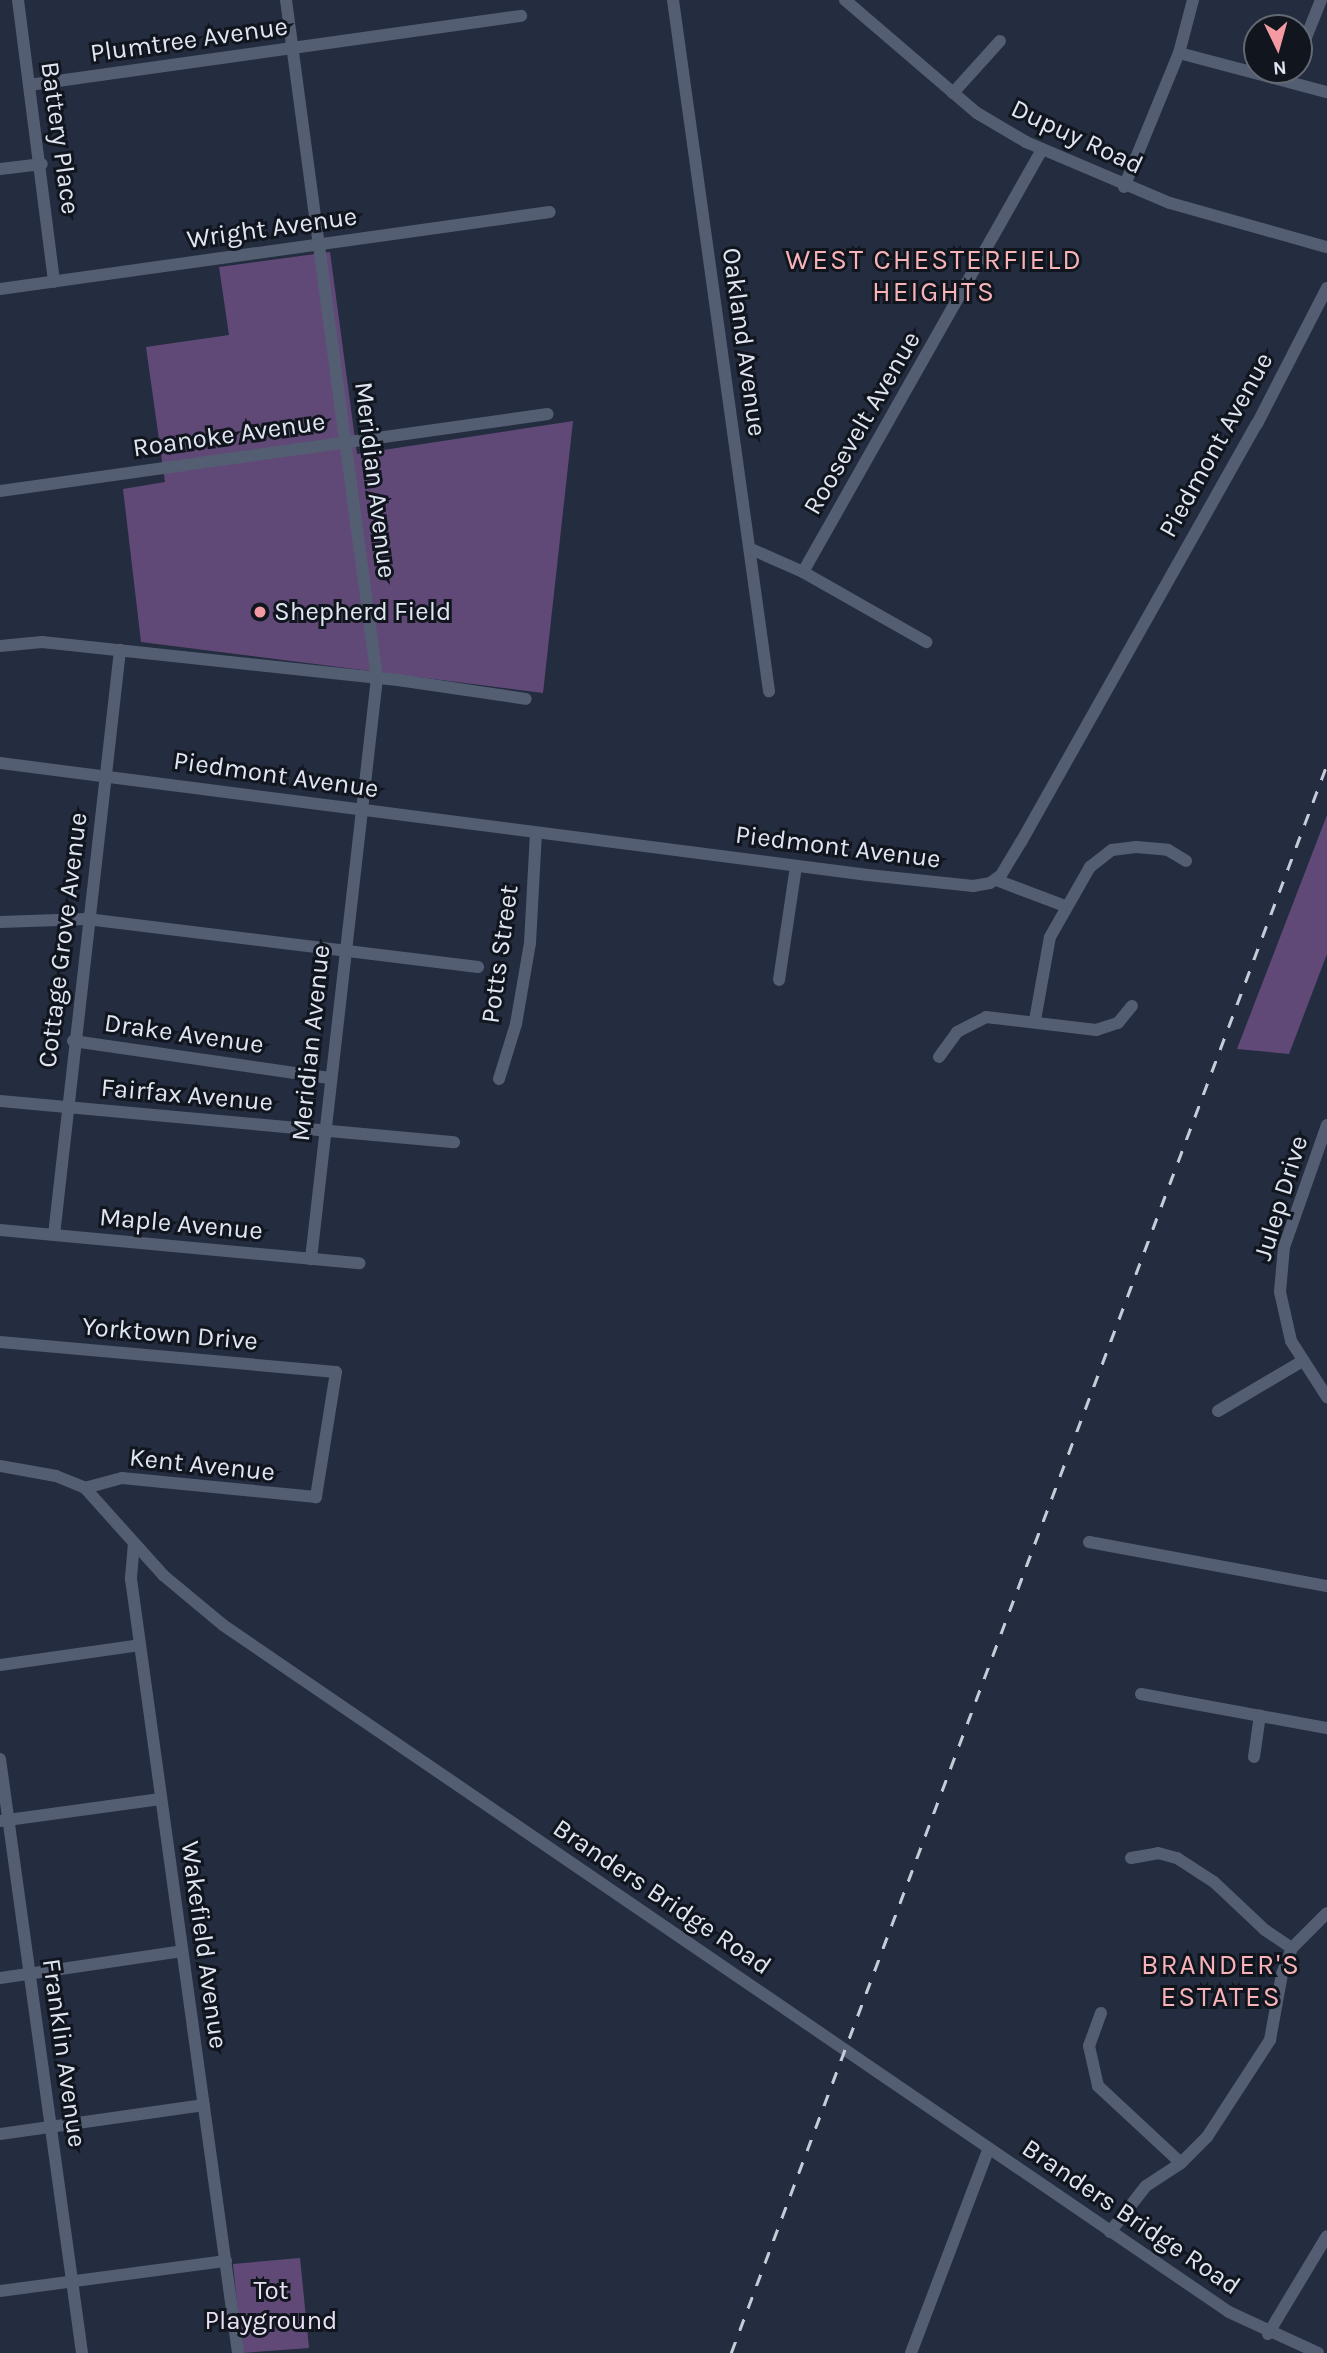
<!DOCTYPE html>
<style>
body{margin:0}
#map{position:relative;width:1327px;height:2353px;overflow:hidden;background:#242d3f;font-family:Karla,sans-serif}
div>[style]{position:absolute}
.green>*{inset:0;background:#614977}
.minor>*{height:12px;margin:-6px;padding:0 6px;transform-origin:6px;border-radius:6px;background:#545e72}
.rail>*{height:2.5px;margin-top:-1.25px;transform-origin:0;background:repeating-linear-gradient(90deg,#c5cbd8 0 12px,transparent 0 24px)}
.dots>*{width:19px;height:19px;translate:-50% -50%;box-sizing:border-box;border:4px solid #11151e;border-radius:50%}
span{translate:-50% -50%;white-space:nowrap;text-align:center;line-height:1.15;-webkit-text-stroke:6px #11151e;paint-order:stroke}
.street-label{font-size:26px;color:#dfe5f1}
.poi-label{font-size:26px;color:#dfe5f1}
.left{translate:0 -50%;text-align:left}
.park-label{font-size:26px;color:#e9dff3}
.neighbourhood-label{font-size:28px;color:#f7b3b8;letter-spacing:2px}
.north{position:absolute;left:1243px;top:14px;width:70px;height:70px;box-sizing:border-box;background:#11151e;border:2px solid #636872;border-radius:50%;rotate:175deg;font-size:19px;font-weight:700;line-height:28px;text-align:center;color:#dfe5f1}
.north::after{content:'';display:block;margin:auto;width:24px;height:32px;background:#f49aa3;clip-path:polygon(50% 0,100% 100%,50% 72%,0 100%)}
</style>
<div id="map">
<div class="green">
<i style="clip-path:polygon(330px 252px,357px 454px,573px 421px,543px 693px,141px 642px,123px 489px,165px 482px,146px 347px,229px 335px,219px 267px)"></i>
<i style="clip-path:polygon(1327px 815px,1327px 954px,1289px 1054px,1237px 1049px)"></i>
<i style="clip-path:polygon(300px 2258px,309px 2348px,242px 2353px,233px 2264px)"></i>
</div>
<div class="minor">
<i style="left:18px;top:0;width:284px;rotate:82.7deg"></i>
<i style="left:286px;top:0;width:684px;rotate:82.36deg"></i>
<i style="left:377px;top:678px;width:585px;rotate:96.48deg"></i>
<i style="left:673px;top:0;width:698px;rotate:82.09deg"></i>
<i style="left:845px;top:0;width:174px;rotate:40.6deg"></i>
<i style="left:977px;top:113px;width:57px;rotate:30.6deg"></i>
<i style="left:1026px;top:142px;width:156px;rotate:23deg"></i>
<i style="left:1170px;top:203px;width:163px;rotate:15.7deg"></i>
<i style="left:1179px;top:53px;width:153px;rotate:14.8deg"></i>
<i style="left:1299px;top:55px;width:59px;rotate:-68.2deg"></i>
<i style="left:29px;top:85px;width:497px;rotate:-8deg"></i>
<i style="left:953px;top:93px;width:70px;rotate:-47.9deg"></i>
<i style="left:0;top:169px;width:42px;rotate:-6.8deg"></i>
<i style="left:1124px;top:187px;width:145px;rotate:-67.7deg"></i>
<i style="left:1179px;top:53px;width:55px;rotate:-75.2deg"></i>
<i style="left:0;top:289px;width:555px;rotate:-7.97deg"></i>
<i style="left:0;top:491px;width:553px;rotate:-8deg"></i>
<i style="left:751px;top:549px;width:57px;rotate:23.9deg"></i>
<i style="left:803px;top:572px;width:142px;rotate:29.6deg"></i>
<i style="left:803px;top:572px;width:485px;rotate:-60.5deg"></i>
<i style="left:0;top:646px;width:42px;rotate:-5.4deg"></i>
<i style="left:42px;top:642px;width:358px;rotate:6.1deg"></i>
<i style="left:398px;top:680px;width:129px;rotate:8.4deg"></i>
<i style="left:0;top:763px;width:875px;rotate:7.35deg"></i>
<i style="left:868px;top:875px;width:106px;rotate:6deg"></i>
<i style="left:973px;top:886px;width:17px;rotate:-10deg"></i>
<i style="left:990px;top:883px;width:14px;rotate:-36deg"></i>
<i style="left:1001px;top:875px;width:39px;rotate:-59deg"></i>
<i style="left:1021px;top:842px;width:480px;rotate:-60.6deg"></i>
<i style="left:1257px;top:424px;width:153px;rotate:-62.8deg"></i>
<i style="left:996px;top:880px;width:74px;rotate:20.6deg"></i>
<i style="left:0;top:922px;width:87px;rotate:-2deg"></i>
<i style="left:87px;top:919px;width:394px;rotate:7deg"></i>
<i style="left:779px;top:980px;width:115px;rotate:-81.5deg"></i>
<i style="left:1035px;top:1020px;width:84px;rotate:-79.8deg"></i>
<i style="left:1050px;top:937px;width:81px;rotate:-60.3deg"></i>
<i style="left:1090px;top:867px;width:28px;rotate:-38deg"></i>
<i style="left:1112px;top:850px;width:24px;rotate:-7deg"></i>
<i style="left:1136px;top:847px;width:32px;rotate:5deg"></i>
<i style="left:1168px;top:850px;width:21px;rotate:31deg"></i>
<i style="left:73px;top:1041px;width:259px;rotate:8.2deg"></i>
<i style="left:939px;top:1057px;width:31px;rotate:-54deg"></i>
<i style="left:957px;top:1032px;width:33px;rotate:-27deg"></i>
<i style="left:986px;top:1017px;width:111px;rotate:6.7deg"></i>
<i style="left:1096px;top:1030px;width:23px;rotate:-18deg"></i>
<i style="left:1118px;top:1023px;width:22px;rotate:-51deg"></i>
<i style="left:499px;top:1079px;width:58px;rotate:-72.8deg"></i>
<i style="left:516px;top:1024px;width:82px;rotate:-80.2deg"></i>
<i style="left:530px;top:943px;width:110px;rotate:-86.9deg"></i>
<i style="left:0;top:1101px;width:456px;rotate:5.2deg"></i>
<i style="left:1327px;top:1125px;width:129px;rotate:109.4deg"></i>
<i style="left:1284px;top:1247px;width:45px;rotate:95.1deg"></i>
<i style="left:1280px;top:1292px;width:50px;rotate:77.3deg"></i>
<i style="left:1291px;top:1341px;width:67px;rotate:57.3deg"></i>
<i style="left:0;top:1230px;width:361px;rotate:5.3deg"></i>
<i style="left:54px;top:1235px;width:589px;rotate:-83.56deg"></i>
<i style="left:0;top:1342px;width:337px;rotate:5.1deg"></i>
<i style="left:336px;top:1372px;width:127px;rotate:99.1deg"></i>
<i style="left:316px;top:1497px;width:195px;rotate:-174.4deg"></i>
<i style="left:122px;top:1478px;width:38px;rotate:165deg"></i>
<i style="left:1218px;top:1411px;width:96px;rotate:-30.6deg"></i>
<i style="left:0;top:1466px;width:57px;rotate:10.1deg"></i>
<i style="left:56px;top:1476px;width:31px;rotate:22deg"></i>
<i style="left:85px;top:1488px;width:117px;rotate:48.1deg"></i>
<i style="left:163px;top:1575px;width:78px;rotate:39.8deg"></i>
<i style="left:223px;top:1625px;width:1218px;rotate:34.33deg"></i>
<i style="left:1229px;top:2312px;width:98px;rotate:24.7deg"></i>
<i style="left:1089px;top:1542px;width:242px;rotate:10.5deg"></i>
<i style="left:134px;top:1543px;width:36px;rotate:95deg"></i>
<i style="left:131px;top:1579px;width:781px;rotate:82.13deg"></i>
<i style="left:0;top:1665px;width:141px;rotate:-8.1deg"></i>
<i style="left:1141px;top:1694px;width:189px;rotate:10.4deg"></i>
<i style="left:1254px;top:1757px;width:42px;rotate:-81.9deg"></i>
<i style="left:0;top:1759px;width:600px;rotate:82.14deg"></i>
<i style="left:0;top:1821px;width:162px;rotate:-7.8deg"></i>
<i style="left:1131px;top:1858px;width:27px;rotate:-10deg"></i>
<i style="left:1158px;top:1853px;width:20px;rotate:15deg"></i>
<i style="left:1177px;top:1858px;width:44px;rotate:33deg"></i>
<i style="left:1214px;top:1882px;width:70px;rotate:43.3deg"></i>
<i style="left:1265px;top:1930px;width:32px;rotate:34deg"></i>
<i style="left:0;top:1978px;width:184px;rotate:-8.4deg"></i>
<i style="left:1101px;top:2013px;width:35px;rotate:110deg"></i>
<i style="left:1089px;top:2046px;width:41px;rotate:77.3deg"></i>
<i style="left:1098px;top:2086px;width:113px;rotate:42.9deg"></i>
<i style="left:0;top:2134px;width:206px;rotate:-8.1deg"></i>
<i style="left:1110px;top:2232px;width:58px;rotate:-52deg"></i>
<i style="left:1146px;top:2186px;width:42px;rotate:-33.3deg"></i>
<i style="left:1181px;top:2163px;width:37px;rotate:-45deg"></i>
<i style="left:1207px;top:2137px;width:116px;rotate:-57deg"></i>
<i style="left:1270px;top:2040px;width:67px;rotate:-79.7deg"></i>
<i style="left:1282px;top:1974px;width:28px;rotate:-69deg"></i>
<i style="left:1292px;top:1948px;width:49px;rotate:-45deg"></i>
<i style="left:0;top:2291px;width:228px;rotate:-7.6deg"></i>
<i style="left:1268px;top:2334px;width:114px;rotate:-59deg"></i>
<i style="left:911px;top:2353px;width:219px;rotate:-69.2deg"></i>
</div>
<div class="rail">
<i style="left:731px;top:2353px;width:1697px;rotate:-69.44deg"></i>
</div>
<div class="dots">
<i style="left:260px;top:612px;background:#f49aa3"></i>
</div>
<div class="street-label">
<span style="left:189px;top:40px;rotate:-8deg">Plumtree Avenue</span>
<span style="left:1077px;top:137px;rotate:25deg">Dupuy Road</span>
<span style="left:60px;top:138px;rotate:82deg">Battery Place</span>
<span style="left:272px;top:228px;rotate:-8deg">Wright Avenue</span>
<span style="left:744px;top:342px;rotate:82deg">Oakland Avenue</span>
<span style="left:862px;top:423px;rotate:-60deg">Roosevelt Avenue</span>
<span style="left:229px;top:435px;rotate:-8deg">Roanoke Avenue</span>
<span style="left:1216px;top:445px;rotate:-61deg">Piedmont Avenue</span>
<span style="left:375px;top:480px;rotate:83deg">Meridian Avenue</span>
<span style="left:276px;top:775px;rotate:8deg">Piedmont Avenue</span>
<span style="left:838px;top:847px;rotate:7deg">Piedmont Avenue</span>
<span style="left:63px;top:940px;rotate:-83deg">Cottage Grove Avenue</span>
<span style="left:500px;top:954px;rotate:-82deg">Potts Street</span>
<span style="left:184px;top:1034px;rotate:8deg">Drake Avenue</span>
<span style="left:311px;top:1043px;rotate:-84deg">Meridian Avenue</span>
<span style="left:187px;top:1095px;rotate:5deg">Fairfax Avenue</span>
<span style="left:1281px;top:1198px;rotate:-73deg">Julep Drive</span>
<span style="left:181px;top:1224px;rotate:5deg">Maple Avenue</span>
<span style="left:170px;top:1334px;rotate:5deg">Yorktown Drive</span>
<span style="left:202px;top:1465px;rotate:6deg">Kent Avenue</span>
<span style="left:662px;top:1897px;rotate:34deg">Branders Bridge Road</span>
<span style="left:204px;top:1945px;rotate:82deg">Wakefield Avenue</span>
<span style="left:64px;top:2053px;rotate:82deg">Franklin Avenue</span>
<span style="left:1131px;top:2217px;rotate:34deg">Branders Bridge Road</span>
</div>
<div class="poi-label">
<span class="left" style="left:274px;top:612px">Shepherd Field</span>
</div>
<div class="park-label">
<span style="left:271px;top:2306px">Tot<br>Playground</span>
</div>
<div class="neighbourhood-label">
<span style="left:934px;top:276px">WEST CHESTERFIELD<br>HEIGHTS</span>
<span style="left:1221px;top:1981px">BRANDER'S<br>ESTATES</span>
</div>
<div class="north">N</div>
</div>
